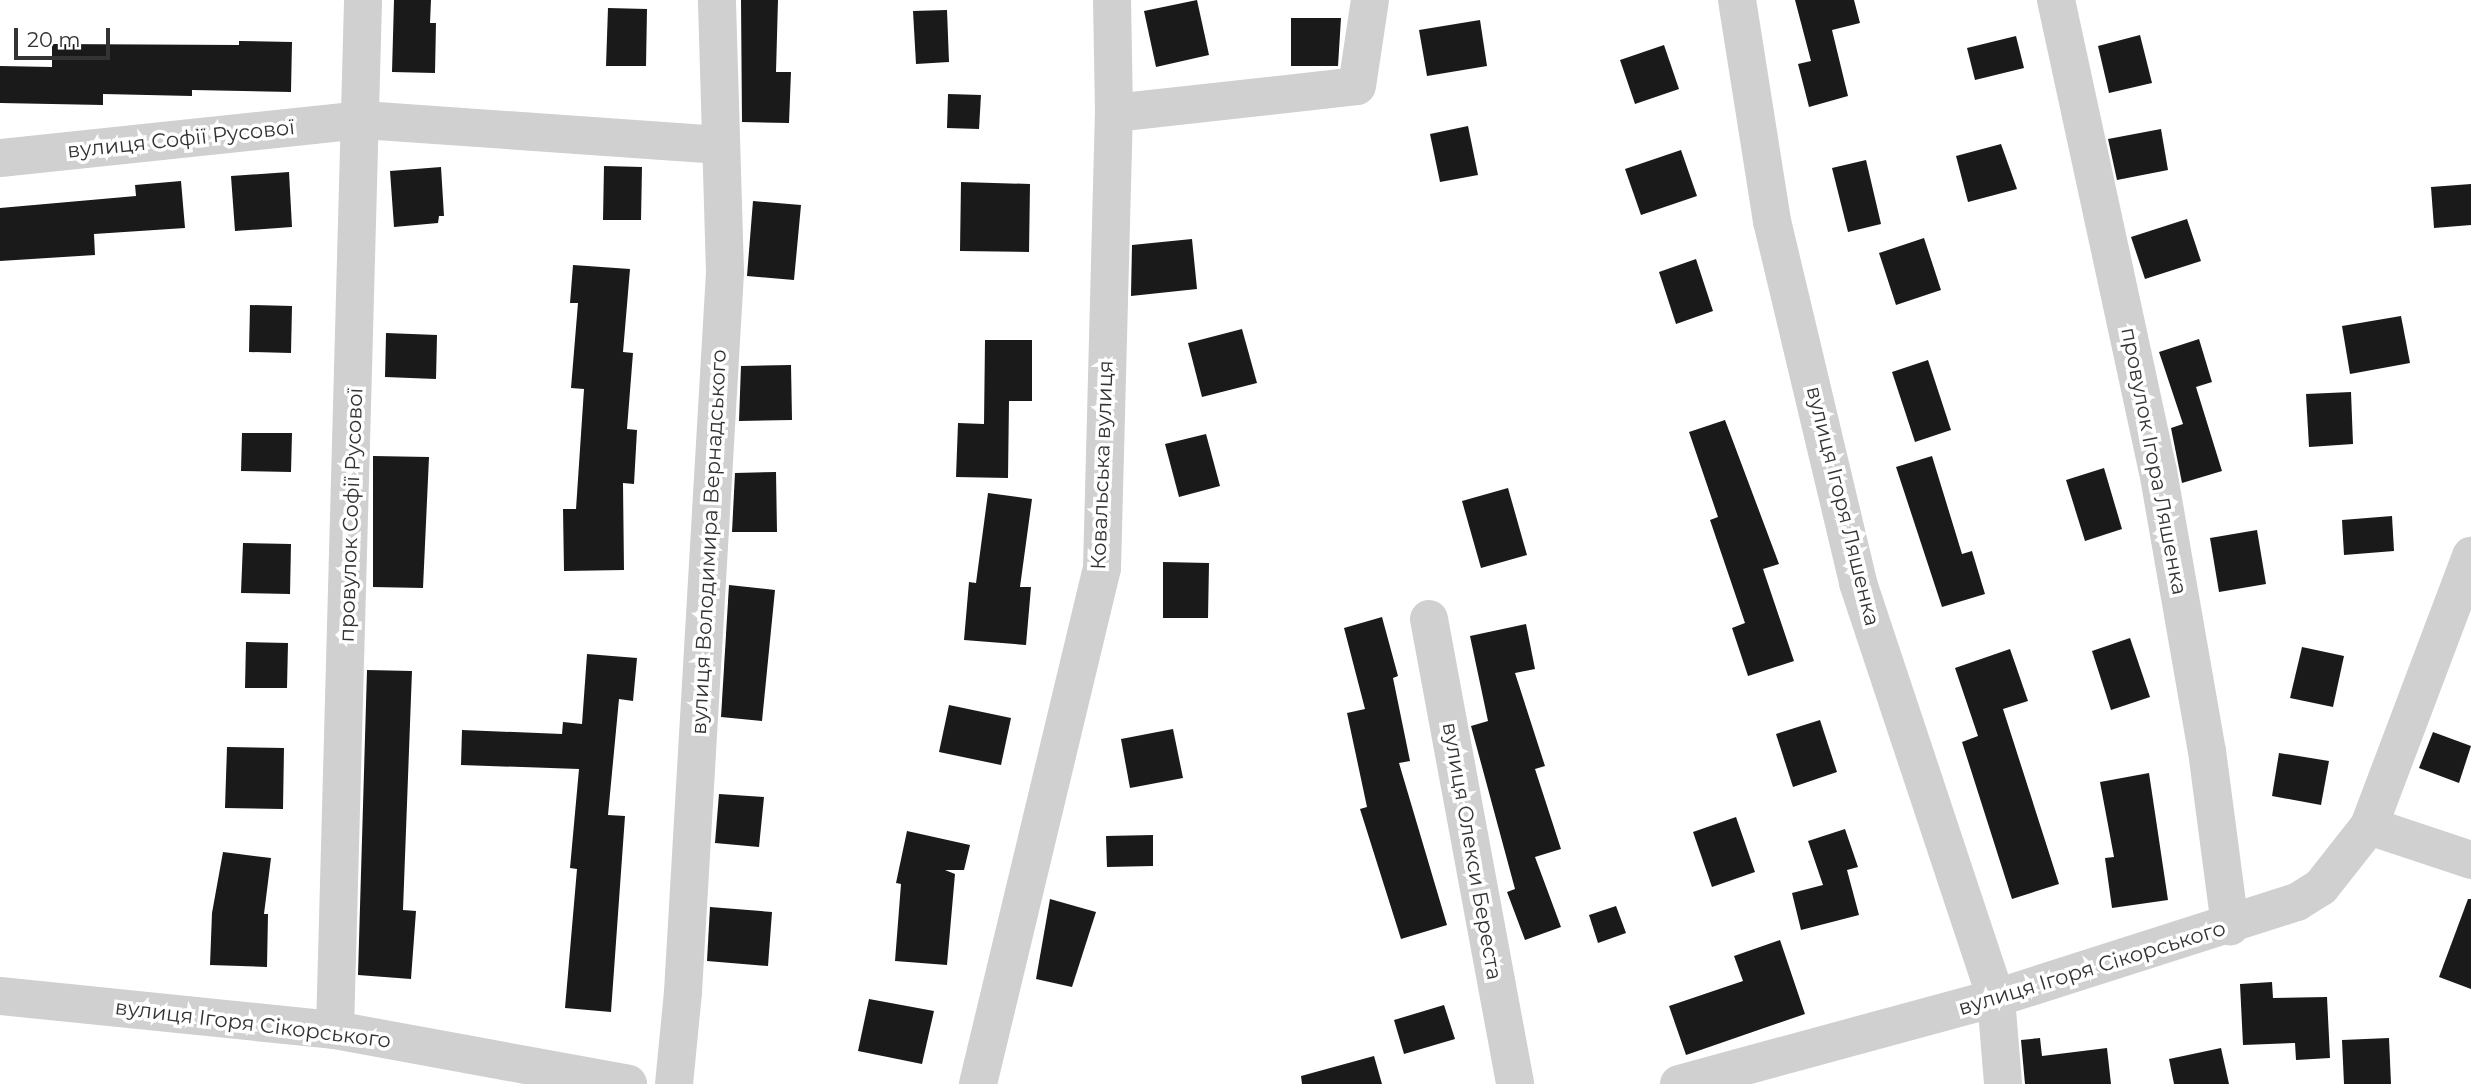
<!DOCTYPE html>
<meta charset="utf-8">
<style>
body{margin:0}
#map{position:relative;width:2471px;height:1084px;overflow:hidden;background:#fff;font-family:Montserrat,sans-serif}
div>[style]{position:absolute}
.building>*{inset:0;background:#1a1a1a}
.street>*{height:38px;margin:-19px;padding:0 19px;transform-origin:19px;border-radius:19px;background:#d0d0d0}
span{translate:-50% -50%;white-space:nowrap;text-align:center;line-height:1.15;-webkit-text-stroke:7px #fff;paint-order:stroke}
.street-label{font-size:21px;color:#333}
.scale{position:absolute;left:14px;top:28px;width:96px;height:32px;box-sizing:border-box;border:4px solid #333;border-top:0;padding-left:9px;font-size:21px;line-height:24px;white-space:nowrap;color:#333;-webkit-text-stroke:5px #fff;paint-order:stroke}
</style>
<div id="map">
<div class="building">
<i style="clip-path:polygon(394px 0,431px 0,430px 23px,436px 23px,435px 73px,392px 72px)"></i>
<i style="clip-path:polygon(741px 0,778px 0,776px 72px,791px 72px,789px 123px,742px 122px)"></i>
<i style="clip-path:polygon(1197px 0,1209px 55px,1156px 67px,1144px 11px)"></i>
<i style="clip-path:polygon(1795px 0,1854px 0,1860px 23px,1832px 30px,1848px 96px,1809px 107px,1798px 64px,1811px 61px)"></i>
<i style="clip-path:polygon(608px 8px,647px 9px,646px 66px,606px 66px)"></i>
<i style="clip-path:polygon(947px 10px,949px 62px,916px 64px,913px 11px)"></i>
<i style="clip-path:polygon(1291px 18px,1341px 18px,1338px 66px,1291px 66px)"></i>
<i style="clip-path:polygon(1480px 20px,1487px 66px,1427px 76px,1419px 30px)"></i>
<i style="clip-path:polygon(2140px 35px,2152px 83px,2109px 93px,2098px 46px)"></i>
<i style="clip-path:polygon(2016px 36px,2024px 68px,1975px 80px,1967px 48px)"></i>
<i style="clip-path:polygon(239px 41px,292px 42px,291px 92px,192px 90px,192px 96px,103px 94px,103px 105px,0 103px,0 66px,52px 67px,52px 44px,239px 45px)"></i>
<i style="clip-path:polygon(1664px 45px,1679px 89px,1635px 104px,1620px 60px)"></i>
<i style="clip-path:polygon(948px 94px,981px 95px,979px 129px,947px 128px)"></i>
<i style="clip-path:polygon(1468px 126px,1478px 175px,1440px 182px,1430px 134px)"></i>
<i style="clip-path:polygon(2161px 129px,2168px 170px,2117px 180px,2108px 139px)"></i>
<i style="clip-path:polygon(2001px 144px,2017px 189px,1968px 202px,1956px 156px)"></i>
<i style="clip-path:polygon(1681px 150px,1697px 196px,1641px 215px,1625px 169px)"></i>
<i style="clip-path:polygon(1866px 160px,1881px 224px,1848px 232px,1832px 168px)"></i>
<i style="clip-path:polygon(604px 166px,642px 167px,641px 220px,603px 220px)"></i>
<i style="clip-path:polygon(441px 167px,444px 216px,439px 216px,438px 223px,394px 227px,390px 171px)"></i>
<i style="clip-path:polygon(289px 172px,292px 227px,235px 231px,231px 176px)"></i>
<i style="clip-path:polygon(181px 181px,185px 228px,94px 234px,95px 255px,0 261px,0 208px,136px 196px,135px 185px)"></i>
<i style="clip-path:polygon(961px 182px,1030px 184px,1029px 252px,960px 251px)"></i>
<i style="clip-path:polygon(2471px 184px,2471px 225px,2434px 228px,2431px 187px)"></i>
<i style="clip-path:polygon(753px 201px,801px 205px,794px 280px,747px 276px)"></i>
<i style="clip-path:polygon(2187px 219px,2201px 261px,2145px 279px,2131px 237px)"></i>
<i style="clip-path:polygon(1924px 238px,1941px 290px,1896px 305px,1879px 253px)"></i>
<i style="clip-path:polygon(1192px 239px,1197px 289px,1131px 296px,1132px 245px)"></i>
<i style="clip-path:polygon(1696px 259px,1713px 311px,1676px 324px,1659px 272px)"></i>
<i style="clip-path:polygon(573px 265px,630px 269px,623px 352px,633px 353px,627px 429px,637px 430px,634px 484px,623px 483px,624px 570px,564px 571px,563px 509px,576px 509px,584px 389px,571px 388px,578px 303px,570px 303px)"></i>
<i style="clip-path:polygon(250px 305px,292px 306px,291px 353px,249px 352px)"></i>
<i style="clip-path:polygon(2401px 316px,2410px 363px,2350px 374px,2342px 326px)"></i>
<i style="clip-path:polygon(1242px 329px,1257px 383px,1202px 397px,1188px 343px)"></i>
<i style="clip-path:polygon(386px 333px,437px 335px,436px 379px,385px 377px)"></i>
<i style="clip-path:polygon(2199px 339px,2212px 382px,2196px 387px,2222px 471px,2182px 483px,2171px 428px,2183px 424px,2159px 352px)"></i>
<i style="clip-path:polygon(985px 340px,1032px 340px,1032px 401px,1009px 401px,1008px 478px,956px 477px,958px 423px,984px 424px)"></i>
<i style="clip-path:polygon(1928px 360px,1951px 430px,1915px 442px,1892px 372px)"></i>
<i style="clip-path:polygon(791px 365px,792px 420px,739px 421px,741px 366px)"></i>
<i style="clip-path:polygon(2351px 392px,2353px 444px,2309px 447px,2306px 394px)"></i>
<i style="clip-path:polygon(1725px 420px,1779px 564px,1763px 569px,1794px 661px,1748px 676px,1732px 628px,1745px 623px,1710px 520px,1718px 517px,1689px 432px)"></i>
<i style="clip-path:polygon(242px 433px,292px 433px,291px 472px,241px 471px)"></i>
<i style="clip-path:polygon(1206px 434px,1220px 486px,1179px 497px,1165px 444px)"></i>
<i style="clip-path:polygon(373px 456px,429px 457px,423px 588px,373px 587px)"></i>
<i style="clip-path:polygon(1932px 456px,1962px 554px,1972px 551px,1985px 594px,1942px 607px,1896px 467px)"></i>
<i style="clip-path:polygon(2104px 468px,2122px 529px,2085px 541px,2066px 480px)"></i>
<i style="clip-path:polygon(776px 472px,777px 532px,732px 532px,735px 473px)"></i>
<i style="clip-path:polygon(1508px 488px,1527px 555px,1481px 568px,1462px 501px)"></i>
<i style="clip-path:polygon(988px 493px,1032px 499px,1020px 587px,1031px 587px,1026px 645px,964px 640px,969px 582px,976px 583px)"></i>
<i style="clip-path:polygon(2392px 516px,2394px 551px,2344px 555px,2342px 520px)"></i>
<i style="clip-path:polygon(2257px 530px,2266px 584px,2219px 592px,2210px 538px)"></i>
<i style="clip-path:polygon(243px 543px,291px 544px,290px 594px,241px 593px)"></i>
<i style="clip-path:polygon(1163px 562px,1209px 563px,1208px 618px,1163px 618px)"></i>
<i style="clip-path:polygon(729px 585px,775px 590px,762px 721px,721px 717px)"></i>
<i style="clip-path:polygon(1382px 617px,1398px 676px,1393px 678px,1410px 761px,1399px 763px,1447px 925px,1401px 939px,1360px 809px,1367px 807px,1347px 713px,1365px 709px,1344px 628px)"></i>
<i style="clip-path:polygon(1526px 624px,1535px 669px,1515px 673px,1545px 766px,1535px 769px,1561px 849px,1535px 857px,1561px 927px,1525px 940px,1507px 892px,1515px 889px,1471px 726px,1488px 721px,1470px 636px)"></i>
<i style="clip-path:polygon(2130px 638px,2150px 697px,2111px 710px,2092px 651px)"></i>
<i style="clip-path:polygon(246px 642px,288px 643px,287px 688px,245px 688px)"></i>
<i style="clip-path:polygon(2302px 647px,2344px 656px,2333px 707px,2290px 698px)"></i>
<i style="clip-path:polygon(2010px 649px,2028px 701px,2003px 709px,2059px 884px,2012px 899px,1962px 742px,1978px 736px,1955px 668px)"></i>
<i style="clip-path:polygon(587px 654px,637px 658px,633px 701px,619px 699px,608px 815px,625px 816px,611px 1012px,565px 1008px,577px 869px,570px 868px,579px 769px,461px 765px,462px 730px,562px 734px,563px 722px,582px 724px)"></i>
<i style="clip-path:polygon(367px 670px,412px 671px,403px 910px,416px 911px,411px 979px,358px 975px)"></i>
<i style="clip-path:polygon(949px 705px,1011px 718px,1001px 765px,939px 752px)"></i>
<i style="clip-path:polygon(1820px 720px,1837px 772px,1793px 787px,1776px 734px)"></i>
<i style="clip-path:polygon(1173px 729px,1183px 778px,1130px 788px,1121px 739px)"></i>
<i style="clip-path:polygon(2433px 732px,2471px 746px,2459px 783px,2419px 768px)"></i>
<i style="clip-path:polygon(227px 747px,284px 748px,283px 809px,225px 808px)"></i>
<i style="clip-path:polygon(2279px 753px,2329px 761px,2321px 805px,2272px 796px)"></i>
<i style="clip-path:polygon(2149px 773px,2168px 900px,2112px 908px,2105px 858px,2114px 857px,2100px 782px)"></i>
<i style="clip-path:polygon(719px 794px,764px 797px,759px 847px,715px 843px)"></i>
<i style="clip-path:polygon(1736px 817px,1755px 872px,1712px 887px,1693px 832px)"></i>
<i style="clip-path:polygon(1845px 829px,1858px 867px,1847px 870px,1859px 915px,1801px 930px,1792px 893px,1823px 885px,1808px 841px)"></i>
<i style="clip-path:polygon(907px 831px,970px 845px,964px 870px,945px 870px,955px 874px,947px 965px,895px 961px,901px 884px,896px 883px)"></i>
<i style="clip-path:polygon(1153px 835px,1153px 866px,1107px 867px,1106px 836px)"></i>
<i style="clip-path:polygon(223px 852px,271px 858px,264px 914px,268px 914px,267px 967px,210px 965px,212px 913px)"></i>
<i style="clip-path:polygon(1050px 899px,1096px 912px,1072px 987px,1036px 979px)"></i>
<i style="clip-path:polygon(2468px 899px,2471px 899px,2471px 989px,2439px 977px)"></i>
<i style="clip-path:polygon(1616px 906px,1626px 933px,1598px 943px,1589px 915px)"></i>
<i style="clip-path:polygon(710px 907px,772px 912px,768px 966px,707px 961px)"></i>
<i style="clip-path:polygon(1780px 940px,1805px 1014px,1686px 1055px,1669px 1006px,1743px 981px,1734px 956px)"></i>
<i style="clip-path:polygon(2272px 982px,2273px 998px,2327px 997px,2330px 1058px,2296px 1060px,2295px 1043px,2243px 1045px,2240px 984px)"></i>
<i style="clip-path:polygon(869px 999px,934px 1011px,922px 1064px,858px 1051px)"></i>
<i style="clip-path:polygon(1444px 1005px,1455px 1039px,1404px 1054px,1394px 1020px)"></i>
<i style="clip-path:polygon(2040px 1038px,2042px 1056px,2107px 1048px,2111px 1084px,2025px 1084px,2021px 1040px)"></i>
<i style="clip-path:polygon(2389px 1038px,2391px 1084px,2344px 1084px,2342px 1040px)"></i>
<i style="clip-path:polygon(2221px 1048px,2229px 1084px,2174px 1084px,2169px 1059px)"></i>
<i style="clip-path:polygon(1374px 1056px,1382px 1084px,1302px 1084px,1301px 1076px)"></i>
</div>
<div class="street">
<i style="left:1737px;top:0;width:224px;rotate:81deg"></i>
<i style="left:1772px;top:221px;width:372px;rotate:76.6deg"></i>
<i style="left:1858px;top:583px;width:437px;rotate:71.6deg"></i>
<i style="left:1996px;top:998px;width:86px;rotate:85.3deg"></i>
<i style="left:2056px;top:0;width:482px;rotate:77.8deg"></i>
<i style="left:2158px;top:471px;width:284px;rotate:80.1deg"></i>
<i style="left:2207px;top:751px;width:177px;rotate:82.5deg"></i>
<i style="left:1114px;top:113px;width:244px;rotate:-6.3deg"></i>
<i style="left:1357px;top:86px;width:87px;rotate:-81.4deg"></i>
<i style="left:0;top:158px;width:365px;rotate:-6deg"></i>
<i style="left:363px;top:120px;width:358px;rotate:4deg"></i>
<i style="left:1429px;top:619px;width:473px;rotate:79.5deg"></i>
<i style="left:2369px;top:826px;width:289px;rotate:-69.3deg"></i>
<i style="left:0;top:996px;width:337px;rotate:5.8deg"></i>
<i style="left:335px;top:1030px;width:298px;rotate:10.4deg"></i>
<i style="left:335px;top:1030px;width:1030px;rotate:-88.44deg"></i>
<i style="left:674px;top:1084px;width:92px;rotate:-84.4deg"></i>
<i style="left:683px;top:992px;width:721px;rotate:-86.66deg"></i>
<i style="left:725px;top:272px;width:272px;rotate:-91.7deg"></i>
<i style="left:978px;top:1084px;width:531px;rotate:-76.49deg"></i>
<i style="left:1102px;top:568px;width:455px;rotate:-88.5deg"></i>
<i style="left:1114px;top:113px;width:113px;rotate:-91deg"></i>
<i style="left:1679px;top:1084px;width:328px;rotate:-15.2deg"></i>
<i style="left:1996px;top:998px;width:316px;rotate:-17.7deg"></i>
<i style="left:2297px;top:902px;width:28px;rotate:-32deg"></i>
<i style="left:2321px;top:887px;width:78px;rotate:-51.8deg"></i>
<i style="left:2369px;top:826px;width:108px;rotate:18.4deg"></i>
</div>
<div class="street-label">
<span style="left:181px;top:139px;rotate:-6deg">вулиця Софії Русової</span>
<span style="left:2154px;top:461px;rotate:79deg">провулок Ігора Ляшенка</span>
<span style="left:1102px;top:465px;rotate:-88deg">Ковальська вулиця</span>
<span style="left:1843px;top:506px;rotate:76deg">вулиця Ігоря Ляшенка</span>
<span style="left:351px;top:515px;rotate:-88deg">провулок Софії Русової</span>
<span style="left:709px;top:542px;rotate:-87deg">вулиця Володимира Вернадського</span>
<span style="left:1472px;top:851px;rotate:80deg">вулиця Олекси Береста</span>
<span style="left:2092px;top:968px;rotate:-17deg">вулиця Ігоря Сікорського</span>
<span style="left:253px;top:1024px;rotate:7deg">вулиця Ігоря Сікорського</span>
</div>
<div class="scale">20 m</div>
</div>
